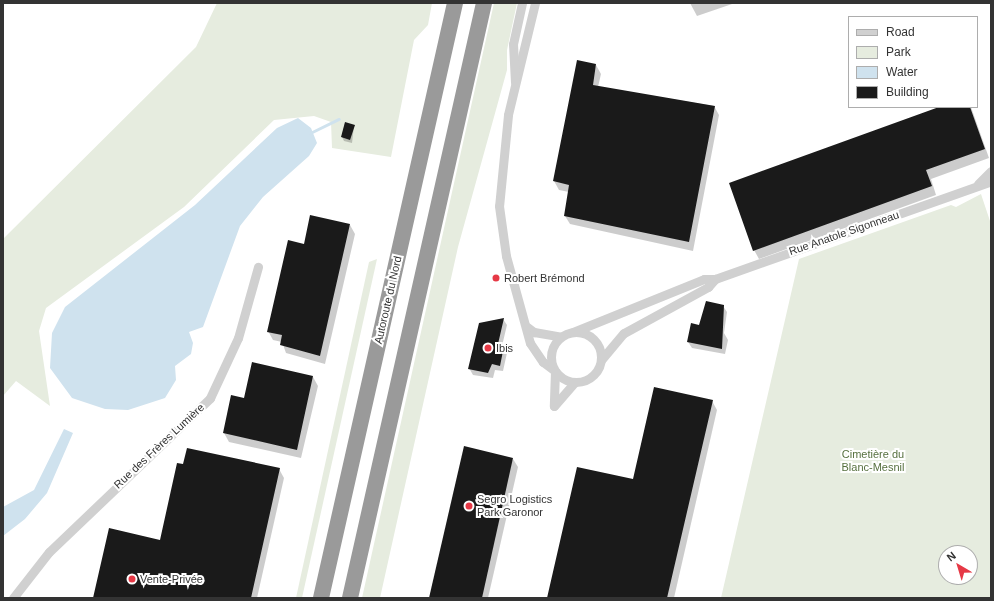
<!DOCTYPE html>
<meta charset="utf-8">
<style>
body{margin:0}
#map{position:relative;width:994px;height:601px;overflow:hidden;background:#fff;font-family:Helvetica,sans-serif}
div>[style]{position:absolute}
.green>*{inset:0;background:#e6ecdf}
.water>*{inset:0;background:#cfe2ee}
.shadow>*{inset:0;background:#0003}
.stream>*{height:3px;margin:-1.5px;padding:0 1.5px;transform-origin:1.5px;border-radius:1.5px;background:#cfe2ee}
.building>*{inset:0;background:#1a1a1a}
.street>*{height:9px;margin:-4.5px;padding:0 4.5px;transform-origin:4.5px;border-radius:4.5px;background:#d0d0d0}
.street>.ring{margin:-4.5px;padding:0;box-sizing:content-box;background:none;border:9px solid #d0d0d0;border-radius:50%}
.highway>*{height:16px;margin:-8px;padding:0 8px;transform-origin:8px;border-radius:8px;background:#9a9a9a}
.dots>*{width:11px;height:11px;translate:-50% -50%;box-sizing:border-box;border:2px solid #fff;border-radius:50%}
span{translate:-50% -50%;white-space:nowrap;text-align:center;line-height:1.15;-webkit-text-stroke:4px #fff;paint-order:stroke}
.street-label{font-size:11px;color:#333}
.poi-label{font-size:11px;color:#333}
.left{translate:0 -50%;text-align:left}
.park-label{font-size:11px;color:#56703f}
.frame{position:absolute;inset:0;border:4px solid #333;pointer-events:none}
.legend{position:absolute;left:848px;top:16px;width:130px;height:92px;box-sizing:border-box;background:#fff;border:1px solid #adadad;margin:0;padding:5px 7px;list-style:none;font-size:12px;color:#333}
.legend li{display:flex;align-items:center;gap:8px;height:20px}
.legend b{width:20px;border:1px solid #adadad}
.north{position:absolute;left:938px;top:545px;width:40px;height:40px;box-sizing:border-box;background:#fff;border:1px solid #adadad;border-radius:50%;rotate:322deg;font-size:11px;font-weight:700;line-height:16px;text-align:center;color:#333}
.north::after{content:'';display:block;margin:auto;width:14px;height:18px;background:#e63946;clip-path:polygon(50% 0,100% 100%,50% 72%,0 100%)}
</style>
<div id="map">
<div class="green">
<i style="clip-path:polygon(217px 3px,432px 3px,428px 25px,414px 40px,391px 157px,332px 148px,331px 122px,314px 116px,274px 120px,184px 207px,46px 308px,39px 331px,50px 406px,16px 381px,3px 396px,3px 239px,196px 47px)"></i>
<i style="clip-path:polygon(494px 3px,517px 3px,507px 50px,507px 70px,458px 247px,380px 598px,362px 598px)"></i>
<i style="clip-path:polygon(evenodd,981px 194px,991px 224px,991px 598px,721px 598px,799px 259px,951px 205px,956px 207px,981px 194px,946px 553px,970px 553px,970px 577px,946px 577px,946px 553px)"></i>
<i style="clip-path:polygon(377px 259px,302px 598px,296px 598px,369px 262px)"></i>
</div>
<div class="water">
<i style="clip-path:polygon(298px 118px,311px 128px,317px 143px,309px 156px,263px 197px,240px 226px,203px 327px,189px 332px,193px 343px,191px 354px,175px 366px,176px 380px,165px 398px,128px 410px,105px 409px,72px 398px,50px 368px,52px 333px,65px 307px,195px 205px,277px 128px)"></i>
<i style="clip-path:polygon(64px 429px,73px 433px,47px 493px,25px 519px,3px 536px,3px 507px,34px 490px)"></i>
</div>
<div class="shadow">
<i style="clip-path:polygon(690px 3px,735px 3px,697px 16px)"></i>
<i style="clip-path:polygon(596px 65px,601px 74px,598px 87px,714px 106px,719px 115px,693px 251px,570px 224px,565px 216px,569px 192px,559px 190px,554px 181px)"></i>
<i style="clip-path:polygon(942px 107px,971px 107px,989px 158px,931px 179px,936px 195px,759px 259px,754px 250px)"></i>
<i style="clip-path:polygon(354px 126px,352px 143px,344px 141px,342px 137px)"></i>
<i style="clip-path:polygon(350px 225px,355px 234px,325px 364px,286px 353px,282px 342px,273px 340px,268px 331px)"></i>
<i style="clip-path:polygon(723px 306px,727px 312px,724px 333px,728px 340px,725px 354px,692px 348px,688px 342px)"></i>
<i style="clip-path:polygon(503px 319px,507px 325px,502px 346px,507px 353px,503px 371px,495px 370px,493px 378px,473px 375px,469px 368px,480px 324px)"></i>
<i style="clip-path:polygon(313px 377px,318px 386px,301px 458px,229px 442px,224px 433px,232px 397px,245px 399px)"></i>
<i style="clip-path:polygon(712px 401px,717px 410px,674px 598px,548px 598px,634px 481px)"></i>
<i style="clip-path:polygon(513px 459px,518px 467px,488px 598px,430px 598px)"></i>
<i style="clip-path:polygon(279px 469px,284px 478px,257px 598px,94px 598px,160px 541px)"></i>
</div>
<div class="stream">
<i style="left:310px;top:133px;width:32px;rotate:-26deg"></i>
</div>
<div class="building">
<i style="clip-path:polygon(577px 60px,596px 64px,593px 85px,715px 106px,689px 242px,564px 216px,569px 185px,553px 181px)"></i>
<i style="clip-path:polygon(939px 107px,970px 107px,985px 149px,926px 170px,932px 186px,753px 251px,729px 183px)"></i>
<i style="clip-path:polygon(345px 122px,355px 125px,350px 140px,341px 137px)"></i>
<i style="clip-path:polygon(310px 215px,350px 224px,320px 356px,280px 345px,282px 335px,267px 332px,288px 240px,304px 244px)"></i>
<i style="clip-path:polygon(706px 301px,724px 305px,722px 349px,687px 342px,691px 323px,699px 325px)"></i>
<i style="clip-path:polygon(504px 318px,498px 344px,504px 346px,500px 366px,492px 364px,488px 373px,468px 369px,479px 323px)"></i>
<i style="clip-path:polygon(252px 362px,313px 376px,297px 450px,223px 433px,231px 395px,244px 398px)"></i>
<i style="clip-path:polygon(654px 387px,713px 400px,667px 598px,547px 598px,577px 467px,633px 479px)"></i>
<i style="clip-path:polygon(464px 446px,513px 458px,482px 598px,429px 598px)"></i>
<i style="clip-path:polygon(187px 448px,280px 468px,251px 598px,93px 598px,109px 528px,160px 540px,177px 463px,183px 464px)"></i>
</div>
<div class="street">
<i style="left:535px;top:3px;width:115px;rotate:103.6deg"></i>
<i style="left:508px;top:115px;width:91px;rotate:95.6deg"></i>
<i style="left:499px;top:206px;width:50px;rotate:82deg"></i>
<i style="left:506px;top:256px;width:90px;rotate:74.6deg"></i>
<i style="left:530px;top:343px;width:23px;rotate:56deg"></i>
<i style="left:543px;top:362px;width:15px;rotate:37deg"></i>
<i style="left:515px;top:82px;width:38px;rotate:-93deg"></i>
<i style="left:513px;top:44px;width:42px;rotate:-77.6deg"></i>
<i style="left:978px;top:184px;width:18px;rotate:-45deg"></i>
<i style="left:527px;top:327px;width:9px;rotate:36deg"></i>
<i style="left:534px;top:332px;width:27px;rotate:10deg"></i>
<i class="ring" style="left:551px;top:332px;width:41px;height:41px"></i>
<i style="left:573px;top:332px;width:141px;rotate:-22deg"></i>
<i style="left:704px;top:279px;width:11px"></i>
<i style="left:715px;top:279px;width:293px;rotate:-19.5deg"></i>
<i style="left:601px;top:360px;width:35px;rotate:-50deg"></i>
<i style="left:624px;top:333px;width:96px;rotate:-28.7deg"></i>
<i style="left:708px;top:287px;width:11px;rotate:-49deg"></i>
<i style="left:555px;top:371px;width:35px;rotate:92deg"></i>
<i style="left:554px;top:406px;width:30px;rotate:-49deg"></i>
<i style="left:13px;top:598px;width:58px;rotate:-52deg"></i>
<i style="left:49px;top:552px;width:223px;rotate:-43.7deg"></i>
<i style="left:210px;top:398px;width:66px;rotate:-65deg"></i>
<i style="left:238px;top:338px;width:74px;rotate:-74.3deg"></i>
</div>
<div class="highway">
<i style="left:321px;top:598px;width:610px;rotate:-77.31deg"></i>
<i style="left:350px;top:598px;width:610px;rotate:-77.31deg"></i>
</div>
<div class="dots">
<i style="left:496px;top:278px;background:#e63946"></i>
<i style="left:488px;top:348px;background:#e63946"></i>
<i style="left:469px;top:506px;background:#e63946"></i>
<i style="left:132px;top:579px;background:#e63946"></i>
</div>
<div class="street-label">
<span style="left:844px;top:233px;rotate:-19deg">Rue Anatole Sigonneau</span>
<span style="left:388px;top:300px;rotate:-77deg">Autoroute du Nord</span>
<span style="left:159px;top:446px;rotate:-43deg">Rue des Frères Lumière</span>
</div>
<div class="poi-label">
<span class="left" style="left:504px;top:278px">Robert Brémond</span>
<span class="left" style="left:496px;top:348px">Ibis</span>
<span class="left" style="left:477px;top:506px">Segro Logistics<br>Park Garonor</span>
<span class="left" style="left:140px;top:579px">Vente-Privée</span>
</div>
<div class="park-label">
<span style="left:873px;top:461px">Cimetière du<br>Blanc-Mesnil</span>
</div>
<div class="frame"></div>
<ul class="legend">
<li><b style="height:5px;background:#d0d0d0"></b>Road</li>
<li><b style="height:11px;background:#e6ecdf"></b>Park</li>
<li><b style="height:11px;background:#cfe2ee"></b>Water</li>
<li><b style="height:11px;background:#1a1a1a"></b>Building</li>
</ul>
<div class="north">N</div>
</div>
